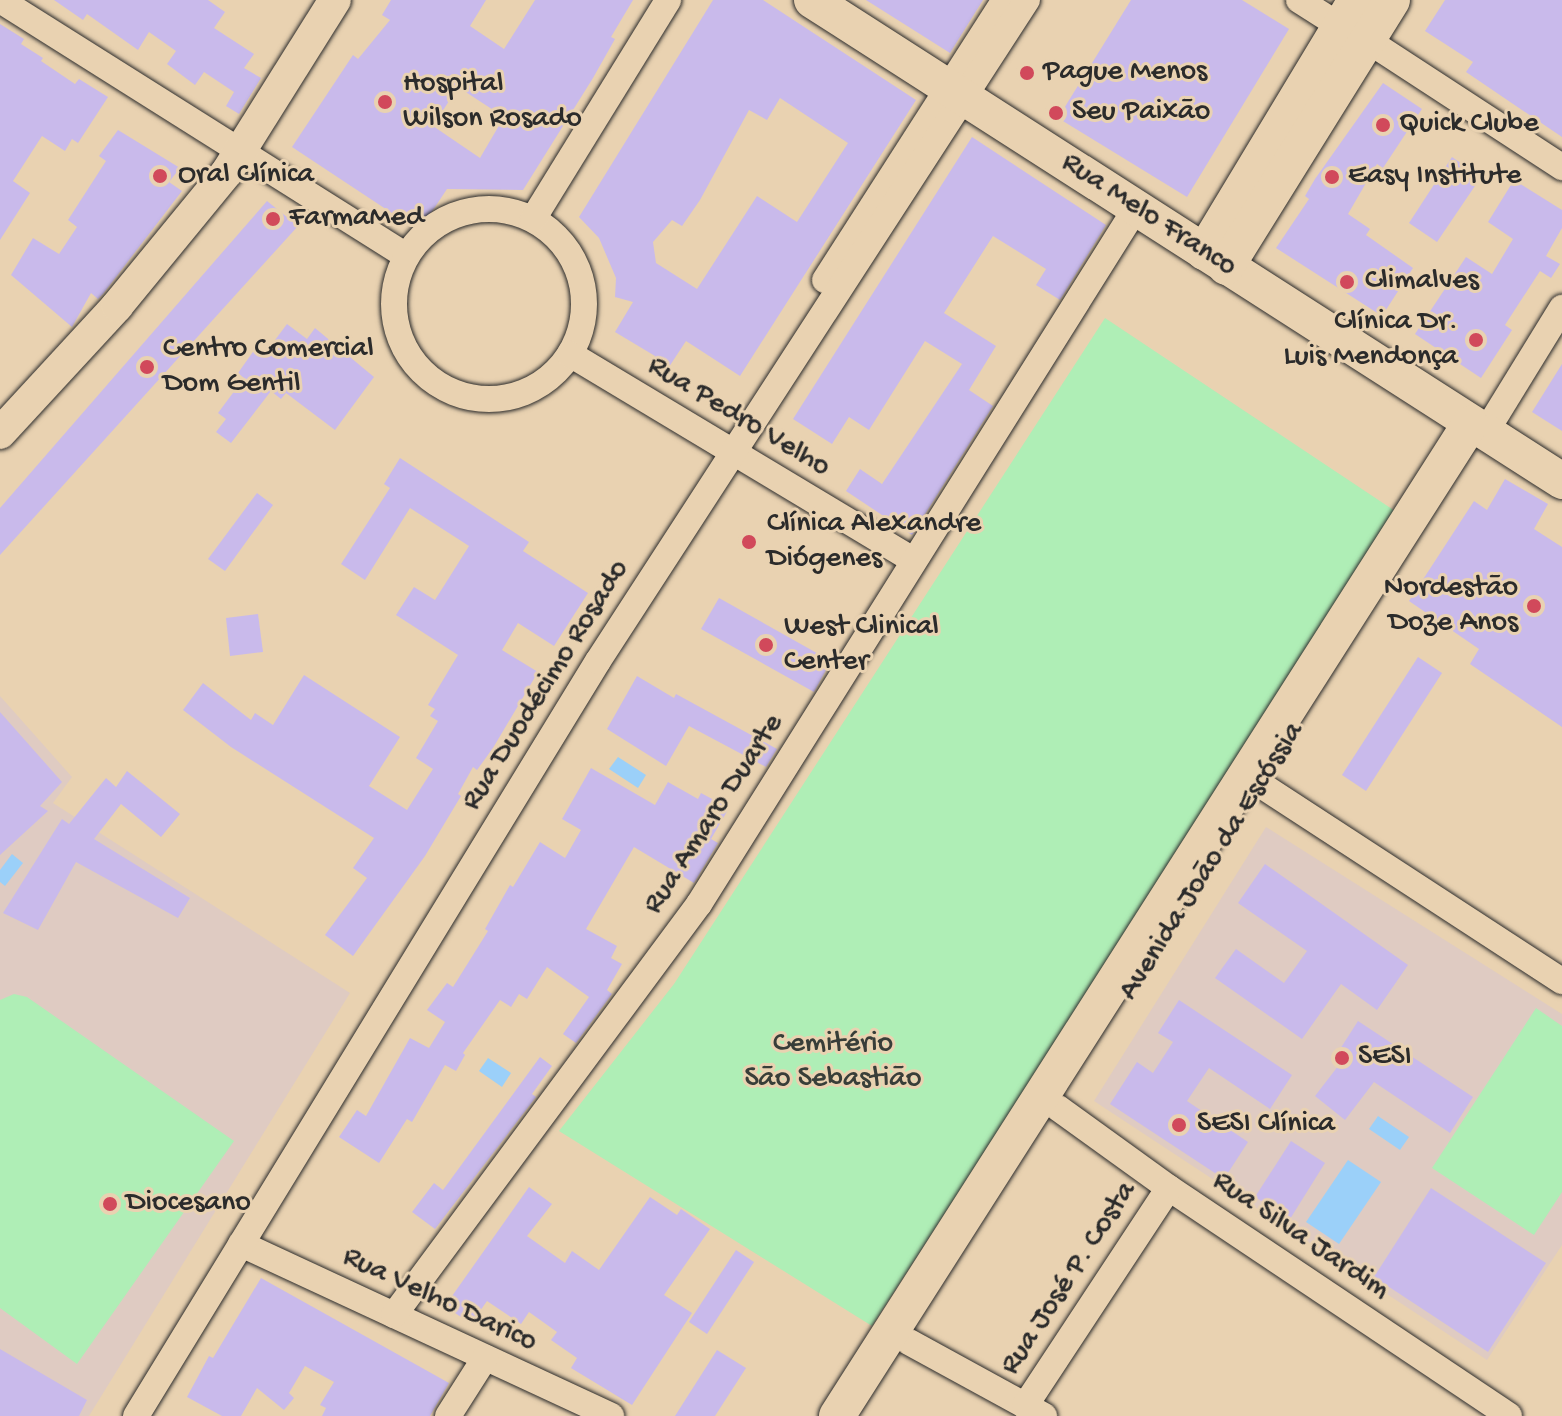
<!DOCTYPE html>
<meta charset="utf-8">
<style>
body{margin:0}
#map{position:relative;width:1562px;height:1416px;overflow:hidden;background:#e9d2b1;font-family:"Gochi Hand",sans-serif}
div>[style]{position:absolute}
.built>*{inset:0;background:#dfcbc2}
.green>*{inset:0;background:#afeeb6}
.water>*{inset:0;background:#9bd0f9}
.building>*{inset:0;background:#c9baeb}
.roads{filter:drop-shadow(0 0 2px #2b2b2b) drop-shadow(0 0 2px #2b2b2b)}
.minor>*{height:26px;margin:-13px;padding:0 13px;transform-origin:13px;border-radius:13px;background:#e9d2b1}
.minor>.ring{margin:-13px;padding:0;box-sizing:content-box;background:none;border:26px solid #e9d2b1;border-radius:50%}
.tertiary>*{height:32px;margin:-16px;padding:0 16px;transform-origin:16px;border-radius:16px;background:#e9d2b1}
.secondary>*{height:36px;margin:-18px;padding:0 18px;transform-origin:18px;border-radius:18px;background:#e9d2b1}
.dots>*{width:22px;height:22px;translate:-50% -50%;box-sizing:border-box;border:4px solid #e9d2b1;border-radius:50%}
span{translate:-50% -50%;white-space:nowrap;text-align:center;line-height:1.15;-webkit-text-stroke:6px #e9d2b1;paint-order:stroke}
.poi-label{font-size:30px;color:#2b2b2b}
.left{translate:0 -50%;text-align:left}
.right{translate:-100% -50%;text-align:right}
.street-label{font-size:30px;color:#2b2b2b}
.park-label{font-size:30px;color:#383e39}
</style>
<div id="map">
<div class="built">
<i style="clip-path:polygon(0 696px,72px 777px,53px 803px,350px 993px,89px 1416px,0 1416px)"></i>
<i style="clip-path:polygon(1266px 827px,1562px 1014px,1562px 1245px,1487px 1360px,1094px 1101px)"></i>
</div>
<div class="green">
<i style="clip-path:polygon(1105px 318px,1398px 513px,872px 1326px,559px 1131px,674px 984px)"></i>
<i style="clip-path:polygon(14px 994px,27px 997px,234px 1141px,77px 1364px,0 1308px,0 1000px)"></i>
<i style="clip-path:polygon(1536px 1008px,1562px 1026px,1562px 1192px,1534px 1235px,1432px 1168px)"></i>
</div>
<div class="water">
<i style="clip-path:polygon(618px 757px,646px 775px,638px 788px,609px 769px)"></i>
<i style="clip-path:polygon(12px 854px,23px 863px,5px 886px,0 882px,0 870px)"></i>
<i style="clip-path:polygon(488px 1058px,511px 1073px,502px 1087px,479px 1071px)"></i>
<i style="clip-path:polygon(1378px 1116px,1409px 1137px,1400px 1150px,1369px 1129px)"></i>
<i style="clip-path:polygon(1348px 1160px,1381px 1182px,1339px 1244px,1306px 1222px)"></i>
</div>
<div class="building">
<i style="clip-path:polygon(54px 0,208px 0,225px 12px,214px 28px,254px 54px,244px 68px,261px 78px,239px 114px,226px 106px,234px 92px,204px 72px,195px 85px,167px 64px,176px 51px,149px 32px,138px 50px,87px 14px,83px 20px)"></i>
<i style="clip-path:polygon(evenodd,391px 0,486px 0,470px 26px,504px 49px,535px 0,633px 0,611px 37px,615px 39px,593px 78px,523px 190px,447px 189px,419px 231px,292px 147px,353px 55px,358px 59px,390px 20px,382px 15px,391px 0,458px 87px,504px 117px,480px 158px,433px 126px,458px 87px)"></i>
<i style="clip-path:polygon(evenodd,713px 0,763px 0,916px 100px,740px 376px,686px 341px,665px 373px,650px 363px,655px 356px,615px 332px,633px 302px,615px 297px,616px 278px,599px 238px,579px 217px,713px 0,780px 98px,848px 143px,797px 222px,757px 196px,697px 289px,656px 263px,653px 242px,672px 220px,682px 226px,700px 200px,749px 110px,767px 120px,780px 98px)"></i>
<i style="clip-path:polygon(866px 0,983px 0,950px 53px)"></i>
<i style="clip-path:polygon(1131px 0,1242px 0,1289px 29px,1187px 197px,1058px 118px)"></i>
<i style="clip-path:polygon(1445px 0,1562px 0,1562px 137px,1466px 72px,1473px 62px,1425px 31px)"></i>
<i style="clip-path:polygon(0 24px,24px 39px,21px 44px,43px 58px,41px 61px,75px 84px,79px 79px,108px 97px,78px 143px,72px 139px,65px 151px,42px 136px,13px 181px,30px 193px,0 240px)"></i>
<i style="clip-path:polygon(1383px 83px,1422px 109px,1383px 168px,1377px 164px,1348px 214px,1370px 229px,1366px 235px,1413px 268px,1382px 316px,1276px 248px,1309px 199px,1305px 196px,1315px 179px)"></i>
<i style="clip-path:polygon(118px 130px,180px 168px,169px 182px,182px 191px,103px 294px,98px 299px,91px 293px,72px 327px,11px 275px,33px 238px,59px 254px,77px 227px,68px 220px,106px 161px,99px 156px)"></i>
<i style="clip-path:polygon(972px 137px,1106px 225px,1060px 300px,1036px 285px,1046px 269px,993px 236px,944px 313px,996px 346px,969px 390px,993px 406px,912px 535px,846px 491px,860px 469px,882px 484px,962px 364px,925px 341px,869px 430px,849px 417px,832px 444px,793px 419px)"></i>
<i style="clip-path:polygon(1452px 157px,1481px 177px,1437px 242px,1409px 223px)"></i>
<i style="clip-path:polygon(1514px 180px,1562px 210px,1562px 228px,1546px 256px,1560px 264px,1551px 278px,1540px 271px,1505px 325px,1512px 330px,1481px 378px,1415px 334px,1466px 257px,1492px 274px,1513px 239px,1488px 222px)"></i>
<i style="clip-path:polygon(267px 201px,298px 226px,0 555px,0 508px)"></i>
<i style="clip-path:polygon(287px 324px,307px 339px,315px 328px,374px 377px,335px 430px,286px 393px,281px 399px,271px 391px,231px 443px,216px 432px,226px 419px,218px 413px,244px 378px,238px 373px,257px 346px,266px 352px)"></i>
<i style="clip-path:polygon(1562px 364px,1562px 431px,1532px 412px)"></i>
<i style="clip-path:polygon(400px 458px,529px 542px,523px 551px,588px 593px,554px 646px,518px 623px,502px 650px,538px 672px,493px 748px,477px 770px,473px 767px,458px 794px,461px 796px,425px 856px,353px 956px,325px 935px,367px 878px,353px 868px,374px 838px,231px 747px,183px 710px,203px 683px,251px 720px,255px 713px,273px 725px,304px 675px,400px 737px,369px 786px,407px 810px,433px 769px,416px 758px,438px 721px,430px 716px,435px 709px,428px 705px,458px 655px,396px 615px,414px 587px,435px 600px,469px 546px,410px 508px,365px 580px,341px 564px,390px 488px,384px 484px)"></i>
<i style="clip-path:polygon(1505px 479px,1548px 504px,1534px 529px,1562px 547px,1562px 727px,1470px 664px,1479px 649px,1409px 601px,1474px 501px,1487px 510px)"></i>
<i style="clip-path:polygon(257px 493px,273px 505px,225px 571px,208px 559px)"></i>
<i style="clip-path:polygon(719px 598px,831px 661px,814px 692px,701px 629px)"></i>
<i style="clip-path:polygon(258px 614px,263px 652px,230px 656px,226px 618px)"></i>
<i style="clip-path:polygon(1418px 657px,1442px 673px,1366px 791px,1342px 775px)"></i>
<i style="clip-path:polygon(637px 676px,674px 698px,676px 694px,777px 749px,766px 767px,689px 726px,666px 766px,607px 729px)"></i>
<i style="clip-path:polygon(0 712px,62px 782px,40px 806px,48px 811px,0 855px)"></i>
<i style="clip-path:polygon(591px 768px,655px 805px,668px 782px,698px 799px,701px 793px,729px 808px,711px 839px,718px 843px,694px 883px,634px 847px,586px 929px,617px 946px,611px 958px,622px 964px,607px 990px,612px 994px,576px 1043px,563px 1034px,589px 997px,547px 967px,527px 999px,519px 994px,511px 1007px,500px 1000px,463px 1053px,465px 1055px,456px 1071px,445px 1065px,412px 1122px,407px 1119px,379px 1163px,339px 1137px,357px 1110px,366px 1116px,410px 1038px,429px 1048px,445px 1022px,427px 1010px,447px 983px,453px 987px,488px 931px,485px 929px,510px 885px,513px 887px,540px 842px,565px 858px,581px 830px,562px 819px)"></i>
<i style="clip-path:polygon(127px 771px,180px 814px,161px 837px,121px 804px,94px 839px,190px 898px,178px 918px,76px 862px,38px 930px,3px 913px,62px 819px,69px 824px,106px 778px,116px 787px)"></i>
<i style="clip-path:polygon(1265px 864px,1408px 965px,1377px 1010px,1341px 984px,1302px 1039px,1215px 978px,1236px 949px,1284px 983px,1307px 951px,1238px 903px)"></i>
<i style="clip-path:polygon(1179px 1000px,1292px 1075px,1270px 1109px,1209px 1068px,1187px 1101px,1248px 1142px,1224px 1179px,1110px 1104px,1137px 1062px,1153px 1073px,1173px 1042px,1158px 1033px)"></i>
<i style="clip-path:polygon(1358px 1021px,1473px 1097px,1450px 1133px,1374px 1082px,1345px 1120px,1315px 1096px,1342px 1061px,1335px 1057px)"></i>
<i style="clip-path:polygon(540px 1057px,552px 1066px,532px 1094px,536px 1097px,435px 1229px,412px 1212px,434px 1183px,443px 1190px)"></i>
<i style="clip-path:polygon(1291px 1141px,1325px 1163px,1290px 1219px,1255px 1197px)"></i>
<i style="clip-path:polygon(529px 1187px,552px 1204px,527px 1236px,565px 1263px,572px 1251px,599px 1270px,650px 1197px,677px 1215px,681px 1209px,710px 1229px,664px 1295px,692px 1313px,632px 1405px,571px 1368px,577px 1358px,551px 1340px,557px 1332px,529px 1312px,521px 1324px,487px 1301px,471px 1324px,445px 1306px)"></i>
<i style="clip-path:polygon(1431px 1188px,1546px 1263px,1488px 1352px,1374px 1277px)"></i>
<i style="clip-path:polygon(736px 1250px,754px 1262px,707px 1334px,689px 1322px)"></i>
<i style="clip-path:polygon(261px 1278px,449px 1383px,430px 1416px,322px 1416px,326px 1408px,320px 1405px,334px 1382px,305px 1366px,289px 1393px,294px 1398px,284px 1410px,257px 1388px,241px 1416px,222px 1416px,187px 1397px,209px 1356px,213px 1358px)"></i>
<i style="clip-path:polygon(0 1349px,87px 1400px,79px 1416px,0 1416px)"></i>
<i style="clip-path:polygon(717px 1350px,746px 1368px,715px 1416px,675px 1416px)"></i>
</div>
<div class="roads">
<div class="minor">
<i style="left:0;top:0;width:480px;rotate:32.2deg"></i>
<i style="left:1299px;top:0;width:49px;rotate:32.4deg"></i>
<i style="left:1367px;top:40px;width:233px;rotate:33.1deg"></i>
<i class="ring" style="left:394px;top:209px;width:164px;height:164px"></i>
<i style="left:533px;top:219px;width:257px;rotate:-58.3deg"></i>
<i style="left:825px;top:280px;width:333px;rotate:-57.3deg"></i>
<i style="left:570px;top:354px;width:401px;rotate:31deg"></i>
<i style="left:1485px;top:433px;width:147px;rotate:-58.4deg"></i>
<i style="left:1261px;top:785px;width:359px;rotate:33.1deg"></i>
<i style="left:1058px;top:1108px;width:137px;rotate:35.8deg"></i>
<i style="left:1169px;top:1188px;width:409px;rotate:33.8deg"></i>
<i style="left:241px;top:1244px;width:408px;rotate:24.9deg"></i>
<i style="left:394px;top:1315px;width:512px;rotate:-53.42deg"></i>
<i style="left:699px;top:904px;width:822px;rotate:-57.88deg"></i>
<i style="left:909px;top:1342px;width:154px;rotate:28.7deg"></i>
<i style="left:1025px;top:1406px;width:261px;rotate:-56.6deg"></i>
<i style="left:136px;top:1416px;width:885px;rotate:-58.54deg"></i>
<i style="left:598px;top:661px;width:788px;rotate:-57.02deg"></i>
<i style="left:448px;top:1416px;width:69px;rotate:-57.5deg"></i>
</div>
<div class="tertiary">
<i style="left:0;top:433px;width:173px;rotate:-47.3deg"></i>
<i style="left:117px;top:306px;width:173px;rotate:-50.6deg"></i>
<i style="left:227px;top:172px;width:203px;rotate:-57.9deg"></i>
</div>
<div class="secondary">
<i style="left:812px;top:0;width:891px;rotate:32.67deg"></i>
<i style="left:1204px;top:252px;width:294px;rotate:-58.9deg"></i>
<i style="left:1226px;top:267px;width:314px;rotate:-58.1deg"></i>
<i style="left:837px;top:1416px;width:1177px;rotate:-57.46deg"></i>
</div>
</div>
<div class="dots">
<i style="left:1027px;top:73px;background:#d1495b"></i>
<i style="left:385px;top:102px;background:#d1495b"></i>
<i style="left:1056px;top:113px;background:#d1495b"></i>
<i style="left:1383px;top:125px;background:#d1495b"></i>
<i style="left:160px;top:176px;background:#d1495b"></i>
<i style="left:1332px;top:177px;background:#d1495b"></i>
<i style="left:273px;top:219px;background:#d1495b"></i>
<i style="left:1347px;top:282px;background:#d1495b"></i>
<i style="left:1476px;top:340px;background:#d1495b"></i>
<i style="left:147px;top:367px;background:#d1495b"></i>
<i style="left:749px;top:542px;background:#d1495b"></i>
<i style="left:1534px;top:606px;background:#d1495b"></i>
<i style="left:766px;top:645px;background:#d1495b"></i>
<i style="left:1342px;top:1058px;background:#d1495b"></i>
<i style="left:1179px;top:1125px;background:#d1495b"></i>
<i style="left:110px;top:1204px;background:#d1495b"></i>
</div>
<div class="poi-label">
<span class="left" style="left:1043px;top:73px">Pague Menos</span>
<span class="left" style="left:403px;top:102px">Hospital<br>Wilson Rosado</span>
<span class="left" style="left:1072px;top:113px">Seu Paixão</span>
<span class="left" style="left:1399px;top:125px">Quick Clube</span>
<span class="left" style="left:178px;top:176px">Oral Clínica</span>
<span class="left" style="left:1348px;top:177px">Easy Institute</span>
<span class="left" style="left:289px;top:219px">FarmaMed</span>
<span class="left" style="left:1365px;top:282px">Climalves</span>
<span class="right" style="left:1458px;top:340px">Clínica Dr.<br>Luis Mendonça</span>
<span class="left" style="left:163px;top:367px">Centro Comercial<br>Dom Gentil</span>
<span class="left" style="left:767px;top:542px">Clínica Alexandre<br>Diógenes</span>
<span class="right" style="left:1518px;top:606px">Nordestão<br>Doze Anos</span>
<span class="left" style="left:784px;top:645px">West Clinical<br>Center</span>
<span class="left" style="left:1358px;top:1058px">SESI</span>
<span class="left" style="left:1197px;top:1125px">SESI Clínica</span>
<span class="left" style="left:126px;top:1204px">Diocesano</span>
</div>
<div class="street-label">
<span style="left:1148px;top:216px;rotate:33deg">Rua Melo Franco</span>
<span style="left:738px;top:418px;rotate:31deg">Rua Pedro Velho</span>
<span style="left:547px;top:686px;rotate:-58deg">Rua Duodécimo Rosado</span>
<span style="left:715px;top:815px;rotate:-57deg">Rua Amaro Duarte</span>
<span style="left:1213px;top:862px;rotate:-58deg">Avenida João da Escóssia</span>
<span style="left:1300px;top:1237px;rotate:34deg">Rua Silva Jardim</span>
<span style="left:1070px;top:1279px;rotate:-57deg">Rua José P. Costa</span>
<span style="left:439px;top:1301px;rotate:25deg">Rua Velho Darico</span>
</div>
<div class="park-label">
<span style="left:833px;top:1062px">Cemitério<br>São Sebastião</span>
</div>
</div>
